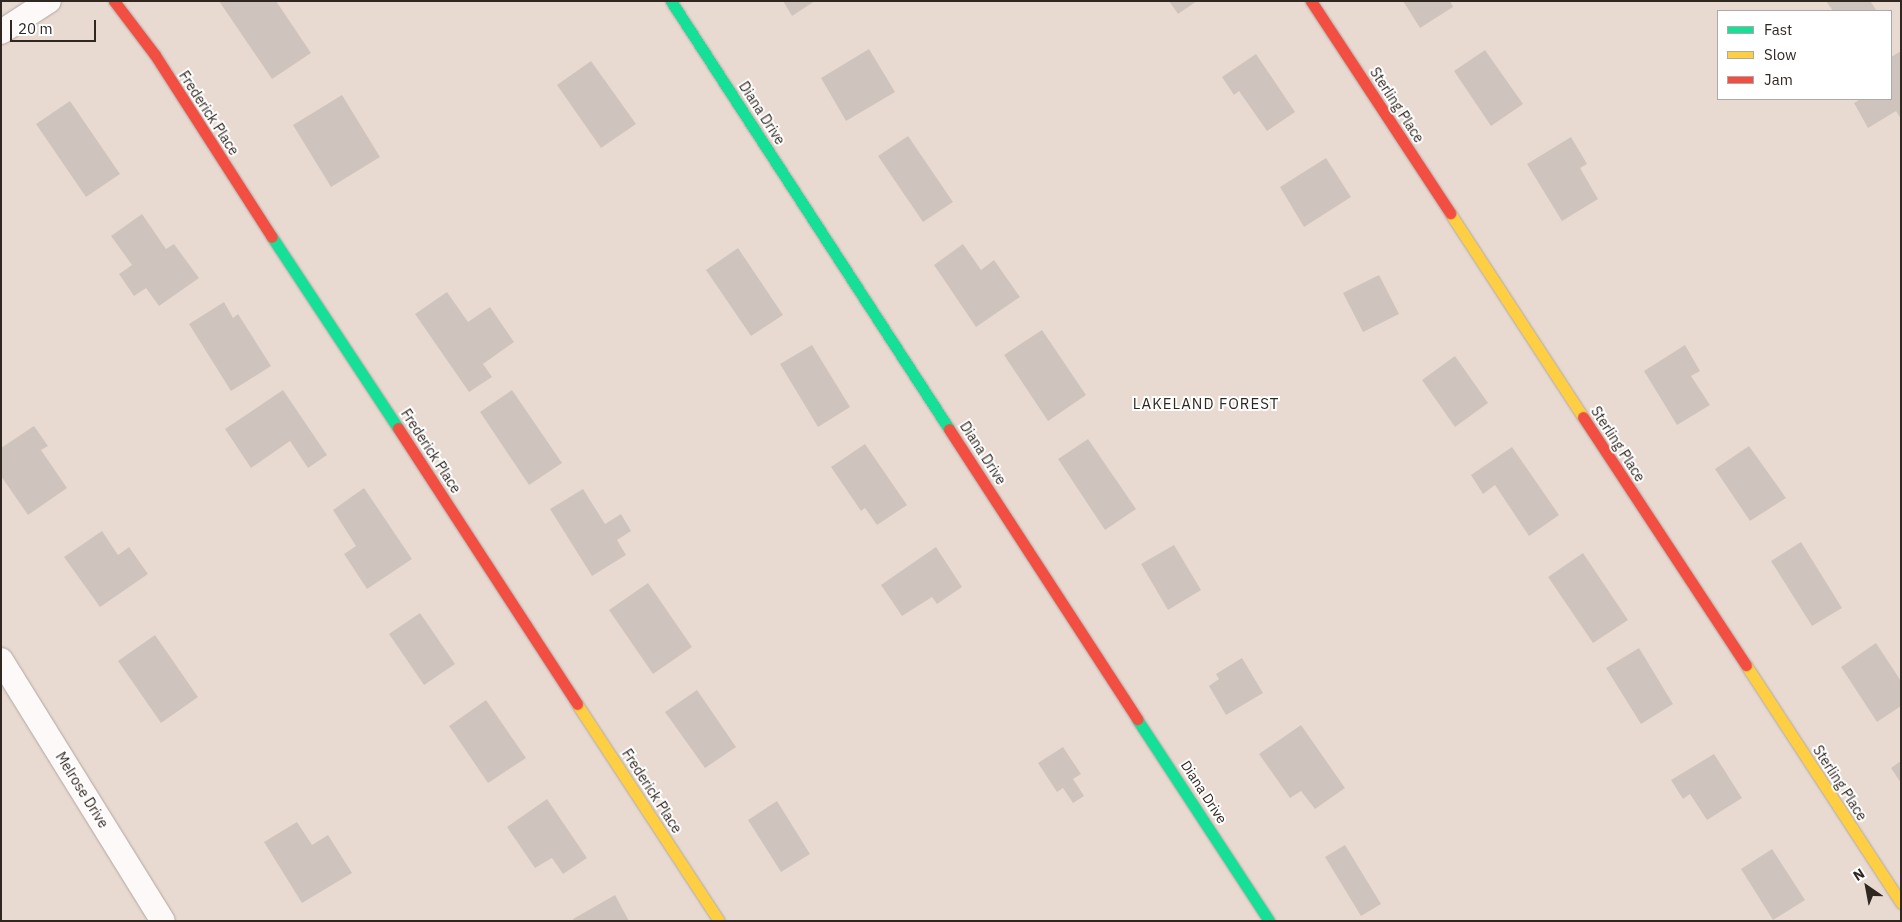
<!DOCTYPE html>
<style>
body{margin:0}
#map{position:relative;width:1902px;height:922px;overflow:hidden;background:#e8dad1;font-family:"IBM Plex Sans",sans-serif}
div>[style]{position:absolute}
.building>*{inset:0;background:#cfc4bd}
.roads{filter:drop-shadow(0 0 1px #b2a7a1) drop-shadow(0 0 1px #b2a7a1)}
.street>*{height:24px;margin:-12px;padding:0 12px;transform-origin:12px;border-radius:12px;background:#fcf9f8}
.fast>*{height:11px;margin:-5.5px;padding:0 5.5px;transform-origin:5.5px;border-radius:5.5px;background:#16e098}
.slow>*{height:11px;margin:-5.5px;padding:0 5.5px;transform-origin:5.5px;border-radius:5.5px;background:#ffcf43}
.jam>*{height:11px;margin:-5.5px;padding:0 5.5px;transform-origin:5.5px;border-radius:5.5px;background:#f24e42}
span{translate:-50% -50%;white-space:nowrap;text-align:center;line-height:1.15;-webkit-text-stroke:4px #fff;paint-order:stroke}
.street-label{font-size:14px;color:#312721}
.neighbourhood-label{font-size:15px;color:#312721;letter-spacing:1px}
.frame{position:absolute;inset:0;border:2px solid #312721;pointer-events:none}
.legend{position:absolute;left:1717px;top:10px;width:175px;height:90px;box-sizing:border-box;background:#fff;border:1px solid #ada9a6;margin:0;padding:6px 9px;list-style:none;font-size:15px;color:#312721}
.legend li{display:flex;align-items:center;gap:10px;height:25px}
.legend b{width:25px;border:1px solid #ada9a6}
.north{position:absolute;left:1842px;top:862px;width:50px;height:50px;-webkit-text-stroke:4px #fff;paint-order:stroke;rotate:327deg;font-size:14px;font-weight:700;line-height:20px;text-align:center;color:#312721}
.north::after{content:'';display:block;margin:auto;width:18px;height:22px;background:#312721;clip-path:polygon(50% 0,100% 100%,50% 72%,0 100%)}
.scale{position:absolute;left:10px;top:20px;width:86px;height:22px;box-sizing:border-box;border:2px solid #312721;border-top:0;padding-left:6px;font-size:15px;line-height:18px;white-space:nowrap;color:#312721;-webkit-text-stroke:4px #fff;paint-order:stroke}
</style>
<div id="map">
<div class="building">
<i style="clip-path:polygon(219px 1px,276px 1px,311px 53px,272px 79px)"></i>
<i style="clip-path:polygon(783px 1px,815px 1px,792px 16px)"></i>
<i style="clip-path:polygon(1169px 1px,1197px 1px,1178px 14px)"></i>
<i style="clip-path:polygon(1403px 1px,1450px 1px,1453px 7px,1420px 28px)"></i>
<i style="clip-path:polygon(1826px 1px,1870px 1px,1877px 11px,1833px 11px)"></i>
<i style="clip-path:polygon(869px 49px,895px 92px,846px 121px,821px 78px)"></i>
<i style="clip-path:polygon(1485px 50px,1523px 104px,1491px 126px,1454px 71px)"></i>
<i style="clip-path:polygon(1901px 51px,1901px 119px,1896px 111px,1868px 128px,1854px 103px,1861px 99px,1891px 99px,1891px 57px)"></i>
<i style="clip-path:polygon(1256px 54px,1295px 112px,1267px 131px,1239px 91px,1234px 95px,1222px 77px)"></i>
<i style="clip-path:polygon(591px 61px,636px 124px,601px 148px,557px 85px)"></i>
<i style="clip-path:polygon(342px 95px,380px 157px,331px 187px,293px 125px)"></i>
<i style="clip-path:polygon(70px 101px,120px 174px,86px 197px,36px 124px)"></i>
<i style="clip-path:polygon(908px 136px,953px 202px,923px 222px,878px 156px)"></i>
<i style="clip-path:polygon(1571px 137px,1587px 164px,1580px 168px,1598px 199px,1562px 221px,1527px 164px)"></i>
<i style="clip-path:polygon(1326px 158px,1351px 197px,1304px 227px,1280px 187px)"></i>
<i style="clip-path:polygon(142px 214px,166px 249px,174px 244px,199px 278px,159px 306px,146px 288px,134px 296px,119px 274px,132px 265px,111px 236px)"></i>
<i style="clip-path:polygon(963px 244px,981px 270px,994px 260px,1020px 297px,976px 327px,934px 265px)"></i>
<i style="clip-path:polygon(738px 248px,783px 315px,751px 336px,706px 270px)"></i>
<i style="clip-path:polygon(1379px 275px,1399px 314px,1363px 332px,1343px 293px)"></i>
<i style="clip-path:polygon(447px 292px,468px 322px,490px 307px,514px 342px,483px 364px,492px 377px,469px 392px,415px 314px)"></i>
<i style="clip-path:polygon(224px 302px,233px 318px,238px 314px,271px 366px,231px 391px,189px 324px)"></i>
<i style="clip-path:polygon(1042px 330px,1086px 395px,1048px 421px,1004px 355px)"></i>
<i style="clip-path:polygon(812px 345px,850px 407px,818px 427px,780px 364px)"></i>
<i style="clip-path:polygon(1685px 345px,1700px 371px,1691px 376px,1710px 405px,1677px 425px,1644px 371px)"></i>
<i style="clip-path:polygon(1455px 356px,1488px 403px,1455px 427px,1422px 380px)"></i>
<i style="clip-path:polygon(283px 390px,327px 455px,308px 468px,290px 441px,251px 468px,225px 429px)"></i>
<i style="clip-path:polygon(512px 390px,562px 463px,529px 485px,480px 412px)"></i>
<i style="clip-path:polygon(34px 426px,48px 446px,41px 450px,67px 488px,28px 515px,1px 476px,1px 448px)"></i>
<i style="clip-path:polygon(1088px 439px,1136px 509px,1105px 530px,1058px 459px)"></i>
<i style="clip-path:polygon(865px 444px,907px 505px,877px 525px,865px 508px,861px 511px,831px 467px)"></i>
<i style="clip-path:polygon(1749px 446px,1786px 498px,1750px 521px,1715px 469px)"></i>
<i style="clip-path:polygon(1512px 447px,1559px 515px,1529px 536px,1495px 485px,1483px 494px,1471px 475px)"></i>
<i style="clip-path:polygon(364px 488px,412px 559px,367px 589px,344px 554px,356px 546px,333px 510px)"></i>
<i style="clip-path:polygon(583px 489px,605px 524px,621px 514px,631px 531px,617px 540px,626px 555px,592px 576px,550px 509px)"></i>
<i style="clip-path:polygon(102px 531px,118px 555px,129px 547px,148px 574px,100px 607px,64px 557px)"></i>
<i style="clip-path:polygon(1801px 542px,1842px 608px,1812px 626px,1771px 561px)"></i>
<i style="clip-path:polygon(1174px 545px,1201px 590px,1168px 610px,1141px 564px)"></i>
<i style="clip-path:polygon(936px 547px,962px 587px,937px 604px,932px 597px,902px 616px,881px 585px)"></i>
<i style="clip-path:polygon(1583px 553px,1628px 620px,1593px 643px,1548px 577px)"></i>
<i style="clip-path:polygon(648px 583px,692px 647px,653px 674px,609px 610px)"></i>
<i style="clip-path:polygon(420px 613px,455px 664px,424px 685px,389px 634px)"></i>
<i style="clip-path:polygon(155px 635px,198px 697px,161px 723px,118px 661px)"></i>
<i style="clip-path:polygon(1876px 643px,1901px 681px,1901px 706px,1877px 722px,1841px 667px)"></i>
<i style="clip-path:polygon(1639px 648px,1673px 704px,1641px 724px,1606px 668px)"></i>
<i style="clip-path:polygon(1242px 658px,1263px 693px,1226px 715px,1209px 686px,1219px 679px,1216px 674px)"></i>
<i style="clip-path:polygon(697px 690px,736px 747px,705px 768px,665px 712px)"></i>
<i style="clip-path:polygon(486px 700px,526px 758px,488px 783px,449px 726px)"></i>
<i style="clip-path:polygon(1301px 725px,1345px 788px,1315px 809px,1301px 791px,1290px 798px,1259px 754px)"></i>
<i style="clip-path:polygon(1063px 747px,1081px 774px,1073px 779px,1084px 796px,1073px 803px,1063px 788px,1057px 792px,1038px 763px)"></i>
<i style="clip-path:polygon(1714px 754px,1742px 798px,1707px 820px,1690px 794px,1683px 799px,1671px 780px)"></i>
<i style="clip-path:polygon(1901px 761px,1901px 783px,1891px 768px)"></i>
<i style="clip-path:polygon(547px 799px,587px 858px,563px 874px,552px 858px,535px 868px,507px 827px)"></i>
<i style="clip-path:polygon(777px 801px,810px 854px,781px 872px,748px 820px)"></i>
<i style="clip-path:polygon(297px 822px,312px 845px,328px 835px,352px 873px,302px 903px,264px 842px)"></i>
<i style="clip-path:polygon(1345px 845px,1381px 904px,1361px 916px,1325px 857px)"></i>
<i style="clip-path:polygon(1772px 849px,1805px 900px,1773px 920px,1741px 869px)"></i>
<i style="clip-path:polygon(615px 895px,629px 921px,574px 921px,573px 919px)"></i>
</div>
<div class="roads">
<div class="street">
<i style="left:1px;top:32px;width:57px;rotate:-32.9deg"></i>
<i style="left:1px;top:660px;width:307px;rotate:58.2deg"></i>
</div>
<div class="fast">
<i style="left:671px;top:1px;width:510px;rotate:56.99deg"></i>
<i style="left:272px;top:237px;width:229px;rotate:56.6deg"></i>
<i style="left:1137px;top:719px;width:241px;rotate:56.8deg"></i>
</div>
<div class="slow">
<i style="left:1450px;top:213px;width:244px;rotate:56.9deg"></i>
<i style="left:1746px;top:665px;width:284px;rotate:56.9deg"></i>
<i style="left:577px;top:704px;width:259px;rotate:56.8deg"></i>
</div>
<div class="jam">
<i style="left:114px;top:1px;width:68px;rotate:52.8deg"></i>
<i style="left:155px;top:55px;width:216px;rotate:57.3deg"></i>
<i style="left:1311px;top:1px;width:254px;rotate:56.7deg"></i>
<i style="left:1583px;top:417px;width:297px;rotate:56.7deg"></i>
<i style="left:398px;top:428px;width:329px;rotate:57deg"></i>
<i style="left:949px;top:429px;width:346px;rotate:57deg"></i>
</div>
</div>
<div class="street-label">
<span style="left:1397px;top:105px;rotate:57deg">Sterling Place</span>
<span style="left:209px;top:113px;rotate:57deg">Frederick Place</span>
<span style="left:762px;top:113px;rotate:57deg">Diana Drive</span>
<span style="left:1618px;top:444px;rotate:57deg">Sterling Place</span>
<span style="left:431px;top:451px;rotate:57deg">Frederick Place</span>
<span style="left:983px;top:453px;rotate:57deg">Diana Drive</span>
<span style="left:1840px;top:783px;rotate:57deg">Sterling Place</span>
<span style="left:82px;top:790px;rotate:58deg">Melrose Drive</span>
<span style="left:652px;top:791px;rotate:57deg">Frederick Place</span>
<span style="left:1204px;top:792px;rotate:57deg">Diana Drive</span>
</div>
<div class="neighbourhood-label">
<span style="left:1206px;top:404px">LAKELAND FOREST</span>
</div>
<div class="frame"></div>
<ul class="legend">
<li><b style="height:6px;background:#16e098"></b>Fast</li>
<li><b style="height:6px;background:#ffcf43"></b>Slow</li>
<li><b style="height:6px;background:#f24e42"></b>Jam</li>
</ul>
<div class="north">N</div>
<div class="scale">20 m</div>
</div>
